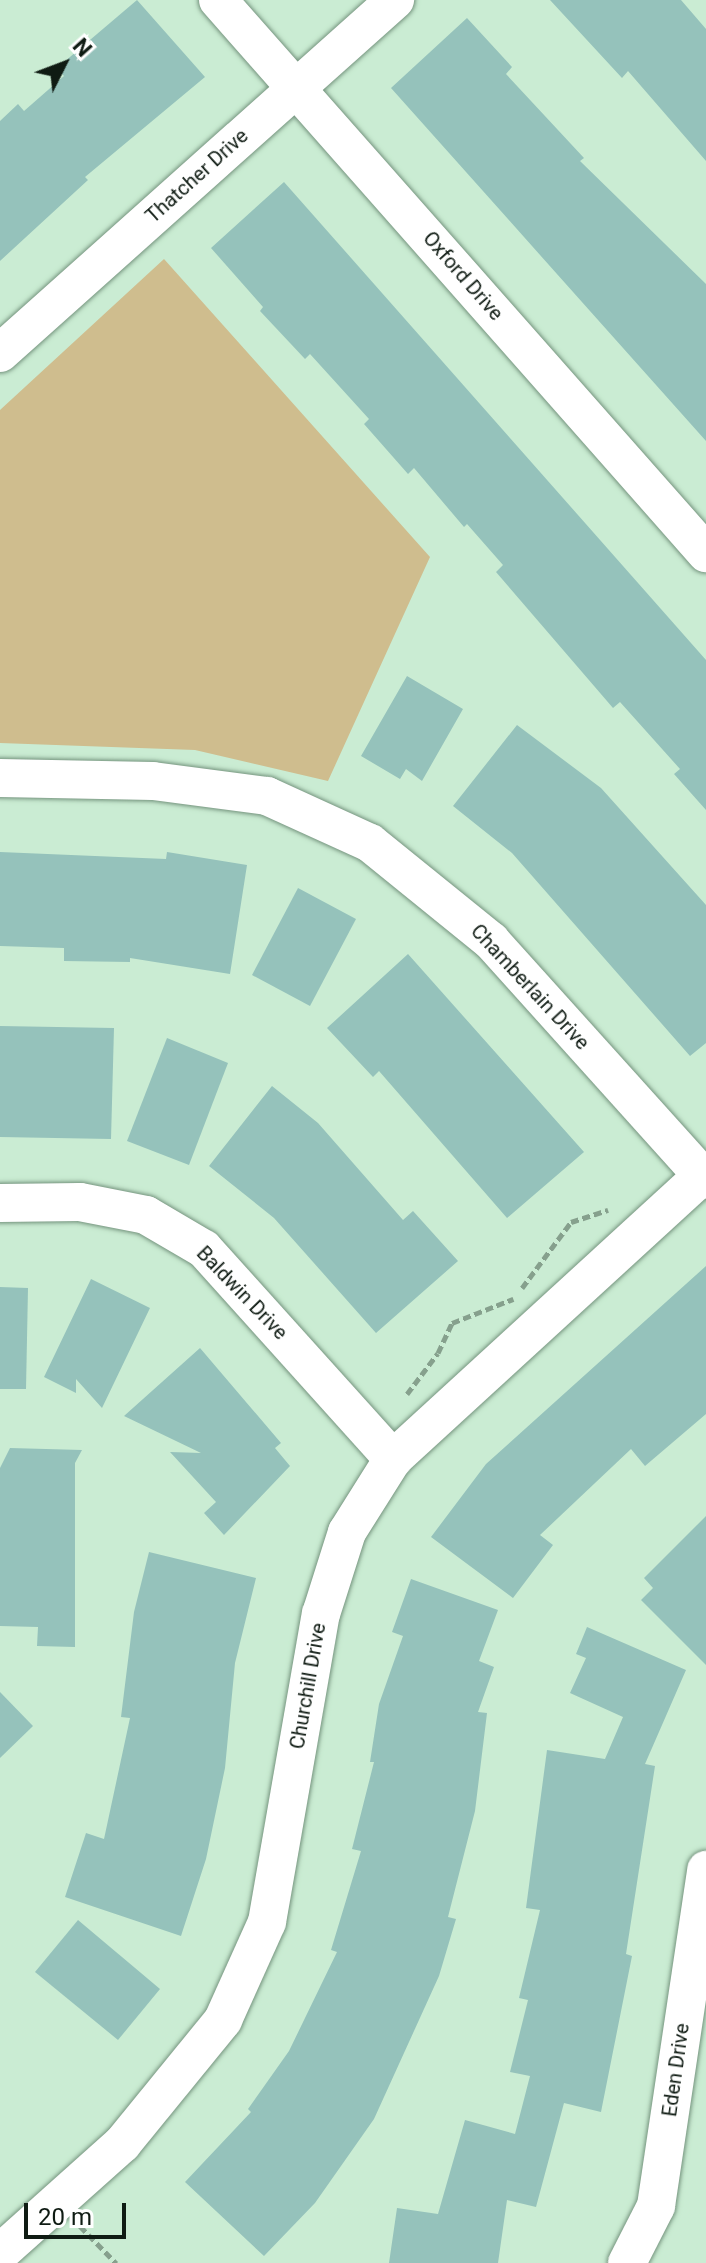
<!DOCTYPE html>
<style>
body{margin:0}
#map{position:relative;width:706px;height:2263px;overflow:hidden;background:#caecd3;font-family:Roboto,sans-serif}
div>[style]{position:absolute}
.green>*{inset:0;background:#cfbd8e}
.building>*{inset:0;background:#95c2bb}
.path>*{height:5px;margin-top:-2.5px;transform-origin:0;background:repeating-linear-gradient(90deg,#86a08d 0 8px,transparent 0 12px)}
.roads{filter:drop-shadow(0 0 2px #75947e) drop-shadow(0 0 2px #75947e)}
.minor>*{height:38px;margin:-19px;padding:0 19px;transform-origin:19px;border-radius:19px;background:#fff}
span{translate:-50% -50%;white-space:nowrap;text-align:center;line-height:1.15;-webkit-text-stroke:6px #fff;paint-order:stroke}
.street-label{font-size:20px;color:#0f1b13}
.north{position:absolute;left:24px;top:24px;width:80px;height:80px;-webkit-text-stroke:6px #fff;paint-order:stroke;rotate:48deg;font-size:22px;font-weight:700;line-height:32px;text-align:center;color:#0f1b13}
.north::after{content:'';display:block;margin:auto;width:28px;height:36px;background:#0f1b13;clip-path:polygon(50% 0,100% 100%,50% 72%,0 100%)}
.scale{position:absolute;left:24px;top:2203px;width:102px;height:36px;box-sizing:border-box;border:4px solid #0f1b13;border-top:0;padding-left:10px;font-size:24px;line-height:28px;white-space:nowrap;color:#0f1b13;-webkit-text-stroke:6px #fff;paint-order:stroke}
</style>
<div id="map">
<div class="green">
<i style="clip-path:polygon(164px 259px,430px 557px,328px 781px,195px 750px,0 743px,0 410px)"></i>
</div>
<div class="building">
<i style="clip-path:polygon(137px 0,205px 77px,85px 177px,88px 180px,0 261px,0 121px,18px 104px,24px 111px,64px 76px,57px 68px)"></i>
<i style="clip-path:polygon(550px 0,681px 0,706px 29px,706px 161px,628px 71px,622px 78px)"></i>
<i style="clip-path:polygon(467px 18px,512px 67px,506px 74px,584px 158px,580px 161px,706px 284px,706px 441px,391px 88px)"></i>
<i style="clip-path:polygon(284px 182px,706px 660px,706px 810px,674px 774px,680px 769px,620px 702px,613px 708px,496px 572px,503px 565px,467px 524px,464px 527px,414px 468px,408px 474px,364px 424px,369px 419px,310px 354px,305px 359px,260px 311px,263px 307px,211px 248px)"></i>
<i style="clip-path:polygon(407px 676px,463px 709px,422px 781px,406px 769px,400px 779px,361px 756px)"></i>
<i style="clip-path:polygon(517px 725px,601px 788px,706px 905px,706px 1043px,690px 1056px,512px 853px,453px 806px)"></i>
<i style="clip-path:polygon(0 852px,166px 859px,167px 852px,247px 865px,230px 974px,130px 958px,130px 962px,64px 961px,64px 948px,0 946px)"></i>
<i style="clip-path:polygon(298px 888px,356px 919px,310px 1006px,252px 975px)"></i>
<i style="clip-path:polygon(408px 954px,584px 1152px,507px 1218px,379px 1071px,373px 1077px,327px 1028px)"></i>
<i style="clip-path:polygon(0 1026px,114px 1028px,111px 1139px,0 1137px)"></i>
<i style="clip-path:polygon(167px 1038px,228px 1063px,189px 1165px,127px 1141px)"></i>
<i style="clip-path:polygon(272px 1086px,318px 1123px,403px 1220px,413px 1211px,458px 1261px,376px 1333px,274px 1218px,209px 1166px)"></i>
<i style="clip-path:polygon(706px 1266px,706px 1414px,645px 1466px,631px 1449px,540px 1535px,553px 1545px,513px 1598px,431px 1537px,486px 1464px)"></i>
<i style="clip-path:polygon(91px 1279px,150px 1308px,102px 1408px,76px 1379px,76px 1393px,44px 1377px)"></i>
<i style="clip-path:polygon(0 1287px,28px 1288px,26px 1389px,0 1389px)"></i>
<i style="clip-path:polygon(200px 1348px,281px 1443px,275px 1448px,290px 1466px,224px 1535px,204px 1513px,216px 1502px,170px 1452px,201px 1453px,124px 1416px)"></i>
<i style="clip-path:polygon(10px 1448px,82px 1450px,75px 1463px,75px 1647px,37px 1646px,38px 1627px,0 1626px,0 1468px)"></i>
<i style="clip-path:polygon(706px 1516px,706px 1665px,641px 1600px,653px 1588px,644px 1578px)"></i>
<i style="clip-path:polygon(149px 1552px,256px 1578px,235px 1663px,225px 1768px,206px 1859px,181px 1936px,65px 1897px,86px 1833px,104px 1839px,130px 1718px,121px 1717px,134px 1612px)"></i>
<i style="clip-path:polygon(411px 1579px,498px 1610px,479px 1661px,494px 1667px,478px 1712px,487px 1713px,475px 1811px,448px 1917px,456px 1919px,439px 1976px,374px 2119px,315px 2203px,264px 2256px,185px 2182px,251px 2112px,248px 2109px,289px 2051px,337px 1952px,331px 1950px,361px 1851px,352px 1849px,374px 1762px,370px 1762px,379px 1704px,403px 1636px,392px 1632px)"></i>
<i style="clip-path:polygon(587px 1627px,686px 1670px,645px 1764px,655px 1766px,626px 1954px,632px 1956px,601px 2112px,564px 2103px,536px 2207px,507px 2200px,498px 2263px,389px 2263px,397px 2208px,438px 2214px,465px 2120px,515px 2134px,530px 2076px,510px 2072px,528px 2000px,519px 1998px,540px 1910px,526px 1908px,547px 1750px,605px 1759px,623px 1717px,570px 1693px,586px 1658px,576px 1654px)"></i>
<i style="clip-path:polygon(0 1692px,33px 1726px,0 1758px)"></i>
<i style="clip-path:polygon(78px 1920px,160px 1989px,118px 2040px,35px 1972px)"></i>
</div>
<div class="path">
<i style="left:522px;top:1288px;width:82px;rotate:-53.4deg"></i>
<i style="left:571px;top:1222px;width:39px;rotate:-18deg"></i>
<i style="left:407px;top:1394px;width:51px;rotate:-52.9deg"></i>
<i style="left:438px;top:1353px;width:33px;rotate:-65deg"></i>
<i style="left:452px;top:1323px;width:66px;rotate:-21.5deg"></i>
<i style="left:80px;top:2226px;width:52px;rotate:45.8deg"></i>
</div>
<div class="roads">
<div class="minor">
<i style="left:218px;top:0;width:738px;rotate:48.57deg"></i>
<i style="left:0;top:353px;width:530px;rotate:-41.79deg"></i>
<i style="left:0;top:778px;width:153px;rotate:1.1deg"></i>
<i style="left:153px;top:781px;width:115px;rotate:7.5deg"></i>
<i style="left:267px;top:796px;width:113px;rotate:24.5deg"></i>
<i style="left:370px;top:843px;width:156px;rotate:39deg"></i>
<i style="left:491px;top:941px;width:321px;rotate:48deg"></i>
<i style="left:0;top:1203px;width:80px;rotate:-0.7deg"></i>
<i style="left:80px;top:1202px;width:67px;rotate:11.1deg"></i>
<i style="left:146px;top:1215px;width:67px;rotate:30.4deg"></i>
<i style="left:204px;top:1249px;width:283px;rotate:48deg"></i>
<i style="left:0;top:2253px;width:164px;rotate:-41.8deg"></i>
<i style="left:122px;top:2144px;width:160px;rotate:-50.8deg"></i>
<i style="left:223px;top:2020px;width:107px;rotate:-65.8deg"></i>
<i style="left:267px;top:1922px;width:313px;rotate:-80.1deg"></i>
<i style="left:321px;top:1614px;width:86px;rotate:-72.4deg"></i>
<i style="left:347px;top:1532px;width:86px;rotate:-57.8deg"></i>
<i style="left:393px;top:1459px;width:425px;rotate:-42.5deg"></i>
<i style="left:627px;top:2263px;width:64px;rotate:-63deg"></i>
<i style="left:656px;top:2206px;width:340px;rotate:-81.5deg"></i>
</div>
</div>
<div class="street-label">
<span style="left:197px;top:176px;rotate:-42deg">Thatcher Drive</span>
<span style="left:463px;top:276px;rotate:49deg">Oxford Drive</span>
<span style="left:530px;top:987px;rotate:47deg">Chamberlain Drive</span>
<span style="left:242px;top:1293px;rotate:46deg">Baldwin Drive</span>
<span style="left:308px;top:1686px;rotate:-80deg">Churchill Drive</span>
<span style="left:676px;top:2070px;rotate:-82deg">Eden Drive</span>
</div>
<div class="north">N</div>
<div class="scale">20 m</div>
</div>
